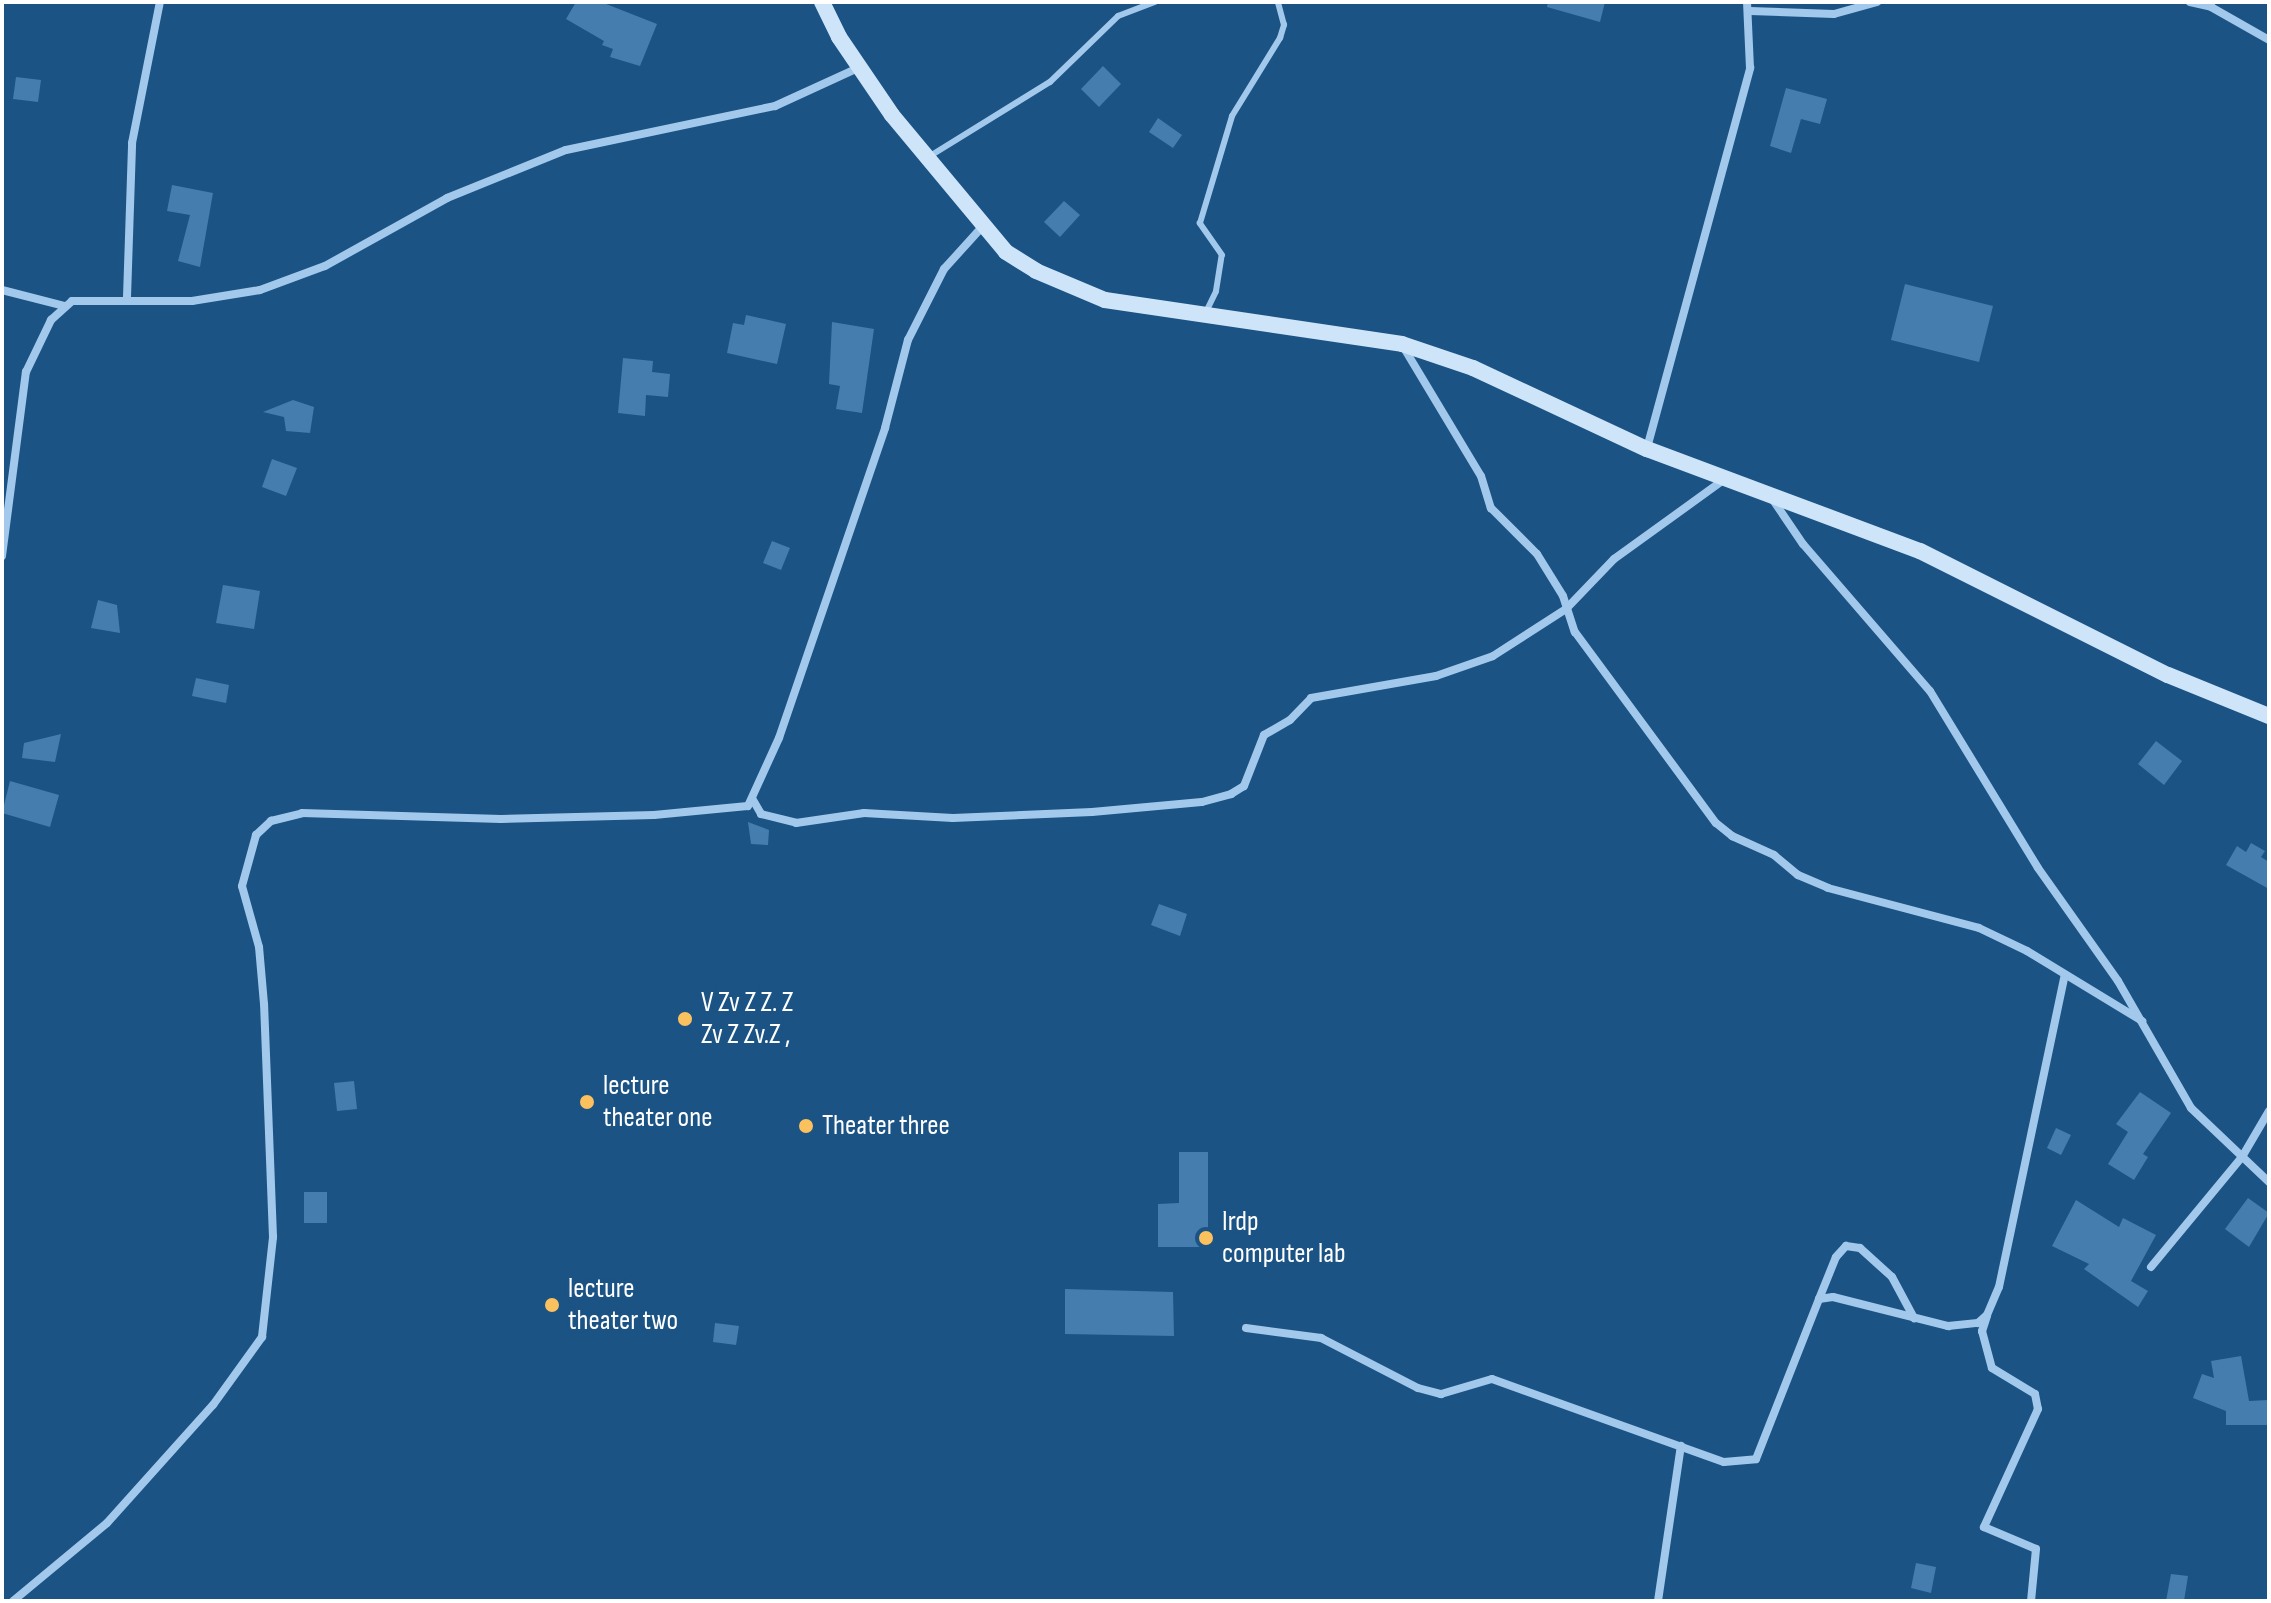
<!DOCTYPE html>
<style>
body{margin:0}
#map{position:relative;width:2271px;height:1603px;overflow:hidden;background:#1b5385;font-family:"Sofia Sans Condensed",sans-serif}
div>[style]{position:absolute}
.building>*{inset:0;background:#447dae}
.lane>*{height:6px;margin:-3px;padding:0 3px;transform-origin:3px;border-radius:3px;background:#a2c9eb}
.street>*{height:8px;margin:-4px;padding:0 4px;transform-origin:4px;border-radius:4px;background:#a2c9eb}
.secondary>*{height:16px;margin:-8px;padding:0 8px;transform-origin:8px;border-radius:8px;background:#cee4f8}
.dots>*{width:22px;height:22px;translate:-50% -50%;box-sizing:border-box;border:4px solid #1b5385;border-radius:50%}
span{translate:-50% -50%;white-space:nowrap;text-align:center;line-height:1.15;-webkit-text-stroke:8px #1b5385;paint-order:stroke}
.poi-label{font-size:28px;color:#fff}
.left{translate:0 -50%;text-align:left}
.frame{position:absolute;inset:0;border:4px solid #fff;pointer-events:none}
</style>
<div id="map">
<div class="building">
<i style="clip-path:polygon(576px 2px,601px 2px,657px 24px,640px 66px,610px 57px,613px 49px,602px 45px,604px 41px,566px 19px)"></i>
<i style="clip-path:polygon(1548px 2px,1605px 2px,1600px 22px,1547px 7px)"></i>
<i style="clip-path:polygon(1103px 66px,1121px 84px,1099px 107px,1081px 89px)"></i>
<i style="clip-path:polygon(16px 77px,41px 80px,38px 102px,13px 99px)"></i>
<i style="clip-path:polygon(1786px 88px,1827px 99px,1820px 124px,1801px 119px,1791px 153px,1770px 146px)"></i>
<i style="clip-path:polygon(1158px 118px,1182px 135px,1173px 148px,1149px 132px)"></i>
<i style="clip-path:polygon(172px 185px,213px 193px,200px 267px,178px 261px,190px 215px,167px 211px)"></i>
<i style="clip-path:polygon(1064px 201px,1080px 215px,1060px 237px,1044px 222px)"></i>
<i style="clip-path:polygon(1905px 284px,1993px 306px,1979px 362px,1891px 340px)"></i>
<i style="clip-path:polygon(746px 315px,786px 324px,777px 364px,727px 353px,733px 323px,744px 325px)"></i>
<i style="clip-path:polygon(832px 322px,874px 329px,862px 413px,836px 409px,840px 386px,829px 384px)"></i>
<i style="clip-path:polygon(623px 358px,653px 361px,652px 372px,670px 374px,668px 397px,646px 395px,645px 416px,618px 413px)"></i>
<i style="clip-path:polygon(293px 400px,314px 407px,310px 433px,286px 431px,284px 417px,263px 412px)"></i>
<i style="clip-path:polygon(272px 459px,297px 468px,286px 496px,262px 487px)"></i>
<i style="clip-path:polygon(772px 541px,790px 548px,781px 570px,763px 563px)"></i>
<i style="clip-path:polygon(223px 585px,260px 591px,254px 629px,216px 623px)"></i>
<i style="clip-path:polygon(98px 600px,117px 605px,120px 633px,91px 628px)"></i>
<i style="clip-path:polygon(196px 678px,229px 685px,226px 703px,192px 696px)"></i>
<i style="clip-path:polygon(61px 734px,55px 762px,22px 758px,24px 743px)"></i>
<i style="clip-path:polygon(2156px 741px,2182px 761px,2164px 785px,2138px 764px)"></i>
<i style="clip-path:polygon(10px 781px,59px 795px,50px 827px,2px 813px)"></i>
<i style="clip-path:polygon(748px 822px,769px 830px,768px 845px,751px 844px)"></i>
<i style="clip-path:polygon(2251px 843px,2265px 851px,2261px 857px,2269px 862px,2269px 889px,2226px 865px,2237px 846px,2246px 852px)"></i>
<i style="clip-path:polygon(1159px 904px,1187px 914px,1180px 936px,1151px 925px)"></i>
<i style="clip-path:polygon(354px 1081px,357px 1109px,337px 1111px,334px 1083px)"></i>
<i style="clip-path:polygon(2140px 1092px,2171px 1113px,2143px 1154px,2148px 1157px,2134px 1180px,2108px 1164px,2128px 1132px,2116px 1124px)"></i>
<i style="clip-path:polygon(2056px 1128px,2071px 1135px,2061px 1155px,2047px 1148px)"></i>
<i style="clip-path:polygon(1179px 1152px,1208px 1152px,1208px 1247px,1158px 1247px,1158px 1204px,1179px 1203px)"></i>
<i style="clip-path:polygon(304px 1192px,327px 1192px,327px 1223px,304px 1223px)"></i>
<i style="clip-path:polygon(2248px 1198px,2269px 1213px,2249px 1247px,2225px 1229px)"></i>
<i style="clip-path:polygon(2076px 1200px,2119px 1227px,2123px 1218px,2156px 1235px,2131px 1281px,2148px 1291px,2138px 1307px,2084px 1269px,2089px 1264px,2052px 1246px)"></i>
<i style="clip-path:polygon(1065px 1289px,1173px 1292px,1174px 1336px,1065px 1334px)"></i>
<i style="clip-path:polygon(715px 1323px,739px 1326px,736px 1345px,713px 1342px)"></i>
<i style="clip-path:polygon(2241px 1356px,2249px 1401px,2268px 1400px,2269px 1425px,2226px 1425px,2226px 1411px,2193px 1398px,2202px 1374px,2214px 1378px,2211px 1361px)"></i>
<i style="clip-path:polygon(1916px 1563px,1936px 1567px,1931px 1593px,1911px 1588px)"></i>
<i style="clip-path:polygon(2171px 1574px,2188px 1576px,2184px 1601px,2166px 1601px)"></i>
</div>
<div class="lane">
<i style="left:930px;top:156px;width:141px;rotate:-31.7deg"></i>
<i style="left:1050px;top:82px;width:95px;rotate:-44.1deg"></i>
<i style="left:1118px;top:16px;width:40px;rotate:-21deg"></i>
<i style="left:1205px;top:314px;width:25px;rotate:-64deg"></i>
<i style="left:1216px;top:291px;width:36px;rotate:-81deg"></i>
<i style="left:1222px;top:255px;width:39px;rotate:-125deg"></i>
<i style="left:1200px;top:223px;width:112px;rotate:-73.3deg"></i>
<i style="left:1232px;top:116px;width:92px;rotate:-58.4deg"></i>
<i style="left:1280px;top:38px;width:14px;rotate:-73deg"></i>
<i style="left:1284px;top:25px;width:24px;rotate:-105deg"></i>
</div>
<div class="street">
<i style="left:2190px;top:2px;width:22px;rotate:13deg"></i>
<i style="left:2211px;top:7px;width:67px;rotate:29.6deg"></i>
<i style="left:1750px;top:11px;width:84px;rotate:2deg"></i>
<i style="left:1834px;top:14px;width:45px;rotate:-15.6deg"></i>
<i style="left:2px;top:290px;width:65px;rotate:14.3deg"></i>
<i style="left:127px;top:297px;width:154px;rotate:-88.1deg"></i>
<i style="left:132px;top:143px;width:144px;rotate:-78.8deg"></i>
<i style="left:1404px;top:348px;width:149px;rotate:59deg"></i>
<i style="left:1481px;top:476px;width:34px;rotate:73deg"></i>
<i style="left:1491px;top:508px;width:65px;rotate:45deg"></i>
<i style="left:1537px;top:554px;width:49px;rotate:58.2deg"></i>
<i style="left:1563px;top:596px;width:38px;rotate:72deg"></i>
<i style="left:1575px;top:632px;width:237px;rotate:53.6deg"></i>
<i style="left:1716px;top:823px;width:21px;rotate:39deg"></i>
<i style="left:1732px;top:836px;width:46px;rotate:24.3deg"></i>
<i style="left:1774px;top:855px;width:31px;rotate:40deg"></i>
<i style="left:1798px;top:875px;width:33px;rotate:23deg"></i>
<i style="left:1828px;top:888px;width:156px;rotate:14.8deg"></i>
<i style="left:1979px;top:928px;width:53px;rotate:25.6deg"></i>
<i style="left:2027px;top:951px;width:135px;rotate:31.3deg"></i>
<i style="left:1647px;top:448px;width:394px;rotate:-74.8deg"></i>
<i style="left:1750px;top:68px;width:66px;rotate:-92.6deg"></i>
<i style="left:1771px;top:497px;width:57px;rotate:55.8deg"></i>
<i style="left:1803px;top:544px;width:194px;rotate:49.2deg"></i>
<i style="left:1930px;top:691px;width:207px;rotate:58.6deg"></i>
<i style="left:2038px;top:868px;width:138px;rotate:54.7deg"></i>
<i style="left:2118px;top:981px;width:146px;rotate:60.1deg"></i>
<i style="left:2191px;top:1108px;width:108px;rotate:43.5deg"></i>
<i style="left:2px;top:556px;width:186px;rotate:-82.6deg"></i>
<i style="left:26px;top:372px;width:58px;rotate:-64.3deg"></i>
<i style="left:51px;top:320px;width:28px;rotate:-42deg"></i>
<i style="left:72px;top:301px;width:120px"></i>
<i style="left:192px;top:301px;width:69px;rotate:-9.2deg"></i>
<i style="left:260px;top:290px;width:69px;rotate:-20.3deg"></i>
<i style="left:325px;top:266px;width:140px;rotate:-29.1deg"></i>
<i style="left:447px;top:198px;width:128px;rotate:-22deg"></i>
<i style="left:566px;top:150px;width:214px;rotate:-11.9deg"></i>
<i style="left:775px;top:106px;width:94px;rotate:-24.6deg"></i>
<i style="left:753px;top:800px;width:16px;rotate:60deg"></i>
<i style="left:761px;top:814px;width:36px;rotate:14deg"></i>
<i style="left:796px;top:823px;width:69px;rotate:-8.4deg"></i>
<i style="left:864px;top:813px;width:89px;rotate:3.2deg"></i>
<i style="left:953px;top:818px;width:139px;rotate:-2.5deg"></i>
<i style="left:1092px;top:812px;width:110px;rotate:-5.2deg"></i>
<i style="left:1202px;top:802px;width:30px;rotate:-15deg"></i>
<i style="left:1231px;top:794px;width:15px;rotate:-32deg"></i>
<i style="left:1244px;top:786px;width:55px;rotate:-68.6deg"></i>
<i style="left:1264px;top:735px;width:30px;rotate:-30deg"></i>
<i style="left:1290px;top:720px;width:30px;rotate:-46deg"></i>
<i style="left:1311px;top:698px;width:127px;rotate:-10deg"></i>
<i style="left:1436px;top:676px;width:60px;rotate:-19.3deg"></i>
<i style="left:1493px;top:656px;width:87px;rotate:-32.8deg"></i>
<i style="left:1566px;top:609px;width:69px;rotate:-46.2deg"></i>
<i style="left:1614px;top:559px;width:137px;rotate:-35.8deg"></i>
<i style="left:2151px;top:1267px;width:143px;rotate:-50.4deg"></i>
<i style="left:2242px;top:1157px;width:53px;rotate:-59.6deg"></i>
<i style="left:1819px;top:1299px;width:45px;rotate:-68deg"></i>
<i style="left:1836px;top:1257px;width:15px;rotate:-48deg"></i>
<i style="left:1846px;top:1246px;width:14px;rotate:8deg"></i>
<i style="left:1860px;top:1248px;width:43px;rotate:42.2deg"></i>
<i style="left:1892px;top:1277px;width:47px;rotate:61.8deg"></i>
<i style="left:1987px;top:1316px;width:16px;rotate:108deg"></i>
<i style="left:1982px;top:1331px;width:38px;rotate:75deg"></i>
<i style="left:1992px;top:1368px;width:50px;rotate:31.2deg"></i>
<i style="left:2035px;top:1394px;width:15px;rotate:79deg"></i>
<i style="left:2038px;top:1409px;width:130px;rotate:114.6deg"></i>
<i style="left:1984px;top:1527px;width:56px;rotate:22.9deg"></i>
<i style="left:2036px;top:1549px;width:52px;rotate:95.5deg"></i>
<i style="left:1246px;top:1328px;width:76px;rotate:7.6deg"></i>
<i style="left:1321px;top:1338px;width:109px;rotate:27.3deg"></i>
<i style="left:1418px;top:1388px;width:24px;rotate:15deg"></i>
<i style="left:1441px;top:1394px;width:53px;rotate:-16.4deg"></i>
<i style="left:1492px;top:1379px;width:246px;rotate:19.7deg"></i>
<i style="left:1724px;top:1462px;width:32px;rotate:-5deg"></i>
<i style="left:1756px;top:1459px;width:172px;rotate:-68.5deg"></i>
<i style="left:1819px;top:1299px;width:14px;rotate:-8deg"></i>
<i style="left:1833px;top:1297px;width:119px;rotate:14.2deg"></i>
<i style="left:1948px;top:1326px;width:30px;rotate:-6deg"></i>
<i style="left:1978px;top:1323px;width:12px;rotate:-42deg"></i>
<i style="left:1987px;top:1315px;width:30px;rotate:-67deg"></i>
<i style="left:1999px;top:1287px;width:319px;rotate:-78.1deg"></i>
<i style="left:13px;top:1601px;width:122px;rotate:-39.7deg"></i>
<i style="left:107px;top:1523px;width:159px;rotate:-48.1deg"></i>
<i style="left:213px;top:1405px;width:84px;rotate:-54.2deg"></i>
<i style="left:262px;top:1337px;width:101px;rotate:-83.7deg"></i>
<i style="left:273px;top:1237px;width:233px;rotate:-92.2deg"></i>
<i style="left:264px;top:1004px;width:57px;rotate:-95deg"></i>
<i style="left:259px;top:947px;width:63px;rotate:-105.6deg"></i>
<i style="left:242px;top:886px;width:53px;rotate:-74.6deg"></i>
<i style="left:256px;top:835px;width:21px;rotate:-43deg"></i>
<i style="left:271px;top:821px;width:32px;rotate:-14deg"></i>
<i style="left:302px;top:813px;width:199px;rotate:1.7deg"></i>
<i style="left:501px;top:819px;width:153px;rotate:-1.5deg"></i>
<i style="left:654px;top:815px;width:94px;rotate:-5.5deg"></i>
<i style="left:748px;top:806px;width:75px;rotate:-65.5deg"></i>
<i style="left:779px;top:738px;width:328px;rotate:-71.1deg"></i>
<i style="left:885px;top:428px;width:91px;rotate:-75.4deg"></i>
<i style="left:908px;top:340px;width:80px;rotate:-63.1deg"></i>
<i style="left:944px;top:269px;width:58px;rotate:-47.8deg"></i>
<i style="left:1658px;top:1601px;width:157px;rotate:-81.6deg"></i>
</div>
<div class="secondary">
<i style="left:822px;top:2px;width:39px;rotate:64deg"></i>
<i style="left:839px;top:37px;width:94px;rotate:55.8deg"></i>
<i style="left:892px;top:115px;width:178px;rotate:50.2deg"></i>
<i style="left:1006px;top:252px;width:36px;rotate:32deg"></i>
<i style="left:1036px;top:271px;width:75px;rotate:22.8deg"></i>
<i style="left:1105px;top:300px;width:300px;rotate:8.4deg"></i>
<i style="left:1402px;top:344px;width:75px;rotate:18.7deg"></i>
<i style="left:1473px;top:368px;width:192px;rotate:25deg"></i>
<i style="left:1647px;top:449px;width:291px;rotate:20.5deg"></i>
<i style="left:1920px;top:551px;width:277px;rotate:26.6deg"></i>
<i style="left:2168px;top:675px;width:109px;rotate:22.1deg"></i>
</div>
<div class="dots">
<i style="left:685px;top:1019px;background:#fcc15f"></i>
<i style="left:587px;top:1102px;background:#fcc15f"></i>
<i style="left:806px;top:1126px;background:#fcc15f"></i>
<i style="left:1206px;top:1238px;background:#fcc15f"></i>
<i style="left:552px;top:1305px;background:#fcc15f"></i>
</div>
<div class="poi-label">
<span class="left" style="left:701px;top:1019px">V Zv Z Z. Z<br>Zv Z Zv.Z ,</span>
<span class="left" style="left:603px;top:1102px">lecture<br>theater one</span>
<span class="left" style="left:822px;top:1126px">Theater three</span>
<span class="left" style="left:1222px;top:1238px">Irdp<br>computer lab</span>
<span class="left" style="left:568px;top:1305px">lecture<br>theater two</span>
</div>
<div class="frame"></div>
</div>
